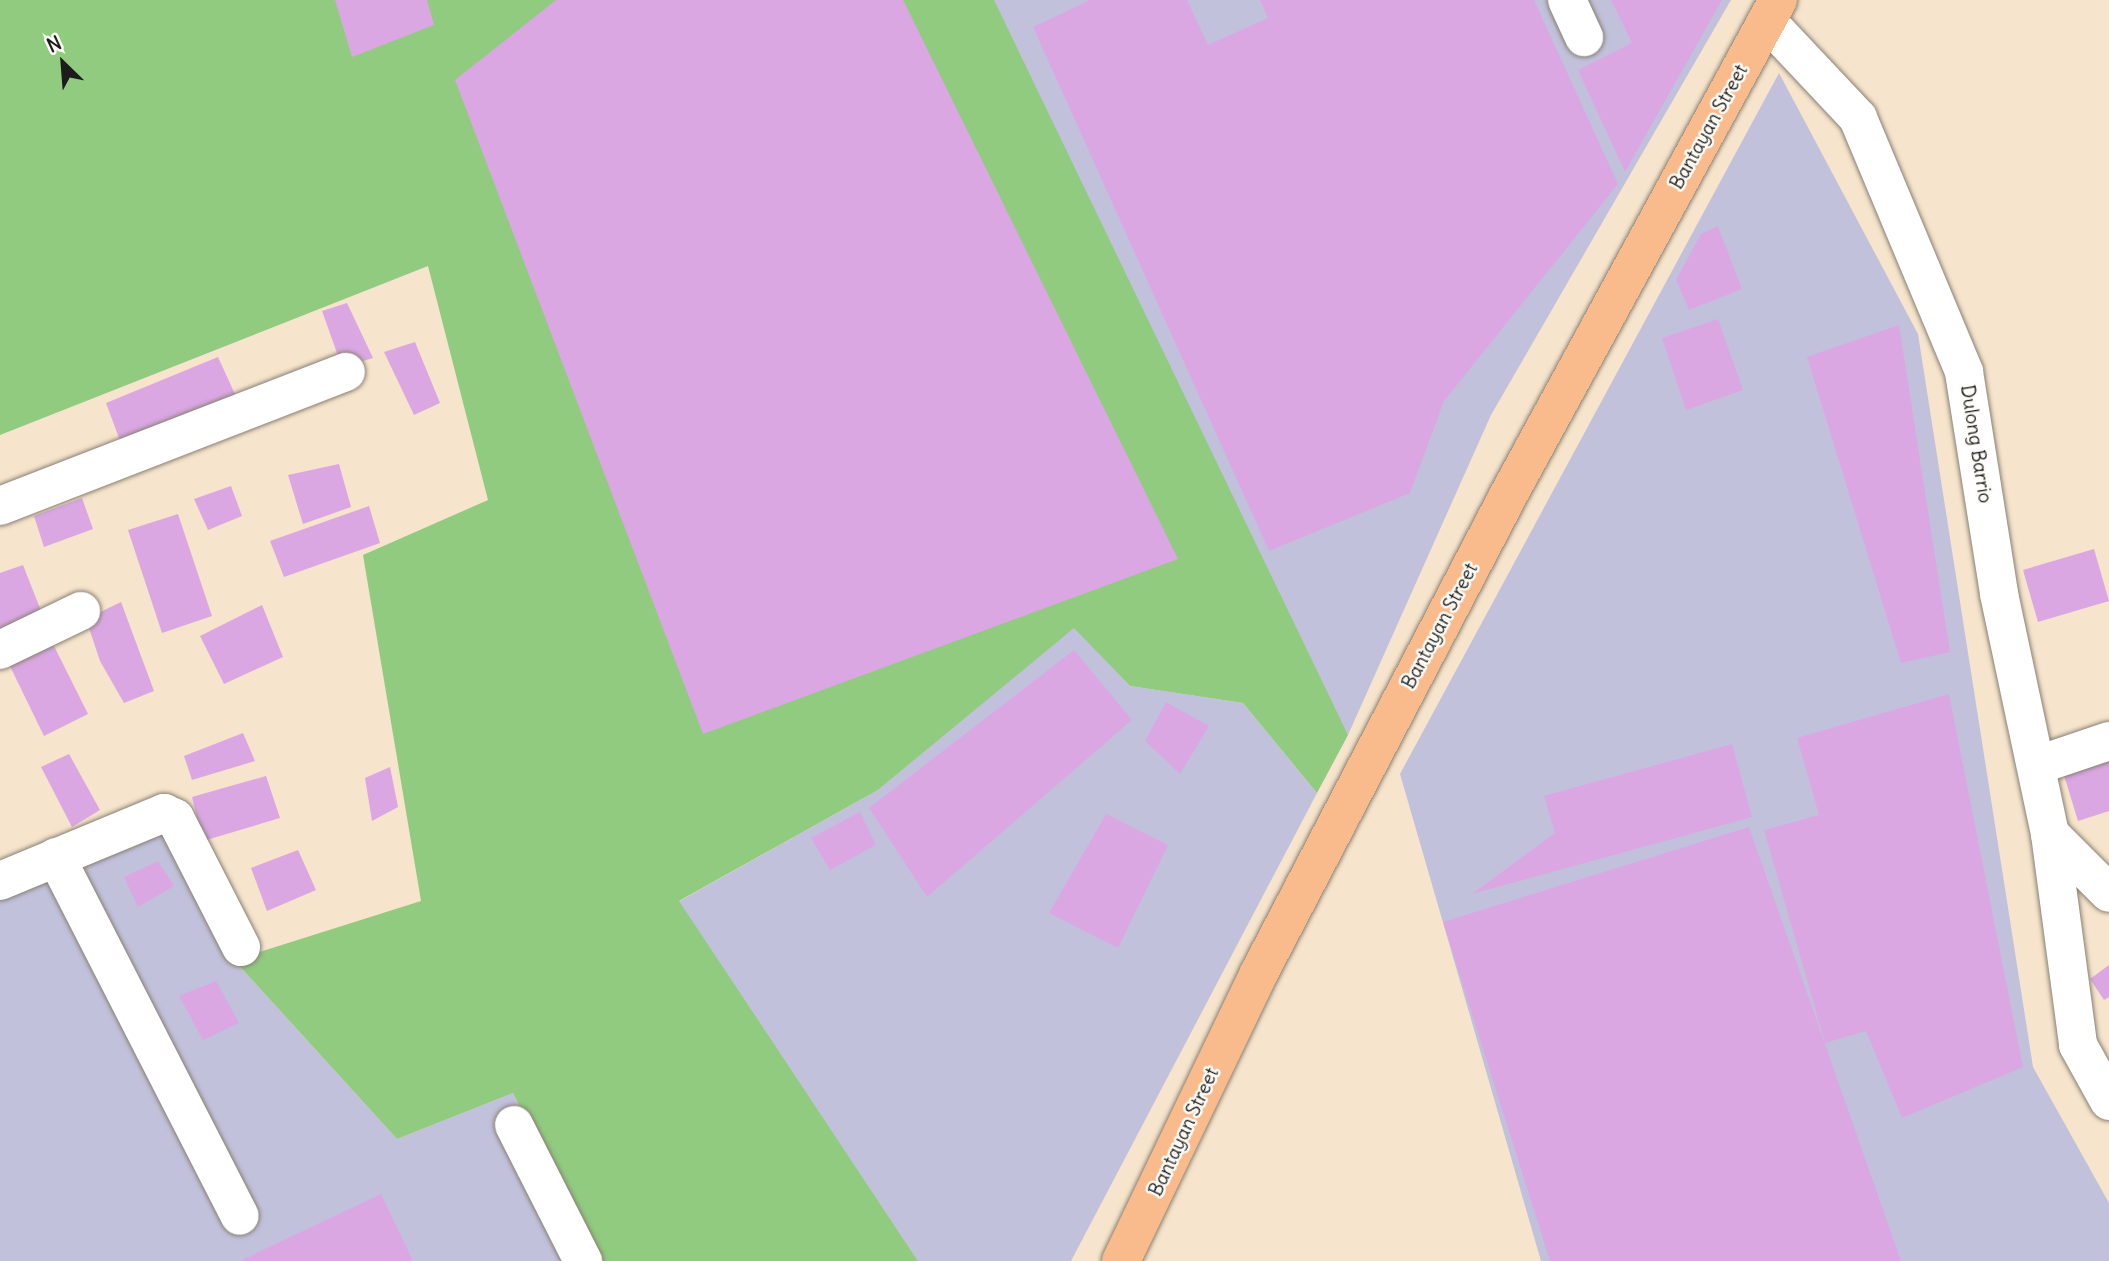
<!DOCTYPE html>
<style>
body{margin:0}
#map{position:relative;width:2109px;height:1261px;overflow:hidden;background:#f6e4cc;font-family:Delius,sans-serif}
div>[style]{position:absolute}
.industrial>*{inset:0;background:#c2c1dc}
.green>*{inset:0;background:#90cb80}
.building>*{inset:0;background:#daa7e3}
.roads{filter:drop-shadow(0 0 2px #898074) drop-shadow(0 0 2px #898074)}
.minor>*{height:38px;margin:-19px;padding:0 19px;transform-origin:19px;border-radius:19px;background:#fff}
.major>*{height:38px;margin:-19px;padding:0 19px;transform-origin:19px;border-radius:19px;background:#fabb8c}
span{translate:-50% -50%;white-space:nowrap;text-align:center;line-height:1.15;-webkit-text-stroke:5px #fdfcf7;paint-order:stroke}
.street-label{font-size:19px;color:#1c1c1c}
.north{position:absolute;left:28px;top:28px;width:70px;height:70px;-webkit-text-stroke:5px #fdfcf7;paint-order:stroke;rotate:335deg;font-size:19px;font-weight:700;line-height:28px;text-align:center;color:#1c1c1c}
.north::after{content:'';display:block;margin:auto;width:24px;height:32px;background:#1c1c1c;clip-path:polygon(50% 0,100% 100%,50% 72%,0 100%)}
</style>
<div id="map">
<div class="industrial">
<i style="clip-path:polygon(989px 0,1731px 0,1491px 415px,1348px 735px,1249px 561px)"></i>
<i style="clip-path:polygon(1779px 73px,1918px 334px,2033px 1067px,2109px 1203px,2109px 1261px,1541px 1261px,1400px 774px)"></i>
<i style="clip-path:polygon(1074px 627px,1130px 686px,1243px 703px,1317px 793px,1071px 1261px,918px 1261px,678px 902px,878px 790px)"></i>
<i style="clip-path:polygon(158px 821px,234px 960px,397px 1139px,513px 1093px,598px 1261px,0 1261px,0 898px)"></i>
</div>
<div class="green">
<i style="clip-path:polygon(0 0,994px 0,1348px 735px,1317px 793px,1243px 703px,1130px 686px,1074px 628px,878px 790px,679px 901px,918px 1261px,598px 1261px,513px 1093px,397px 1139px,234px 960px,421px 901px,363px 555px,488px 500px,428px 266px,0 435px)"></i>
</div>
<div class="building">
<i style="clip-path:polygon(335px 0,427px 0,434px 25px,352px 57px)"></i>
<i style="clip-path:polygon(556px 0,903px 0,1178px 559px,703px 734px,455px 80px)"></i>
<i style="clip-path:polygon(1090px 0,1187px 0,1208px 45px,1268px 18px,1260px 0,1534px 0,1618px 184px,1444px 401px,1410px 493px,1269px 551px,1033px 27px)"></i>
<i style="clip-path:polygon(1611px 0,1722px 0,1625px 172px,1578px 70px,1632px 43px)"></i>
<i style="clip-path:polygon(1718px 226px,1742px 289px,1689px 310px,1676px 280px,1701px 234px)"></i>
<i style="clip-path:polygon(347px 303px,373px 358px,342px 367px,322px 311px)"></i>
<i style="clip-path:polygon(1718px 319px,1743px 390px,1686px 410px,1662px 338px)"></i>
<i style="clip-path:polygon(1899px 325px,1950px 652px,1901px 663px,1807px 357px)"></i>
<i style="clip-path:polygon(415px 342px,440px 403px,414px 415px,384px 352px)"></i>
<i style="clip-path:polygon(218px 357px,239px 403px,122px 446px,106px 403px)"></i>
<i style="clip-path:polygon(339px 464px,351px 507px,303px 524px,288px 475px)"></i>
<i style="clip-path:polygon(231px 486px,242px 516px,208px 530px,194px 499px)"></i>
<i style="clip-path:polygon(82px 498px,93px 529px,44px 547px,34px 516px)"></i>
<i style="clip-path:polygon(369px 506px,380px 543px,284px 577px,270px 541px)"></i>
<i style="clip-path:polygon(178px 514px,212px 616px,162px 633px,128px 530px)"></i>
<i style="clip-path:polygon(2094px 549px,2109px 601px,2038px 622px,2023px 570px)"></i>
<i style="clip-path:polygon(23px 565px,45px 621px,0 646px,0 573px)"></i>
<i style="clip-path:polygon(121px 602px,154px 691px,124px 703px,100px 661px,86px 619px)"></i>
<i style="clip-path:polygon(262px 605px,283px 657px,224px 684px,200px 636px)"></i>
<i style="clip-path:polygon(48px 634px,88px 714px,44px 736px,5px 656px)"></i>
<i style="clip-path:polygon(1074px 650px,1132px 720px,927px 897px,869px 808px)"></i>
<i style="clip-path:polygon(1949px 694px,2023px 1067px,1902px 1118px,1866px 1031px,1825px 1043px,1764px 830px,1819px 815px,1797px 738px)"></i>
<i style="clip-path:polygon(1166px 702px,1209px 726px,1180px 774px,1145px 741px)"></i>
<i style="clip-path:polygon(243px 733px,255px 761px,192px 780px,184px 756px)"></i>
<i style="clip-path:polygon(1732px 744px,1752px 817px,1472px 894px,1555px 833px,1544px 796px)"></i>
<i style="clip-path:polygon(69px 754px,100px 810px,72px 827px,41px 767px)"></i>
<i style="clip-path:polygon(2109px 758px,2109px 811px,2078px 821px,2063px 772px)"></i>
<i style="clip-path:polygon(390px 767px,398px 807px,372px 821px,365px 778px)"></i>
<i style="clip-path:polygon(266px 776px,280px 818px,203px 841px,192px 797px)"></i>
<i style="clip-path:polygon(860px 812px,876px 845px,830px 870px,811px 838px)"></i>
<i style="clip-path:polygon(1106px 814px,1168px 845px,1118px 948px,1049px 913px)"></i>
<i style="clip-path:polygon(1749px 827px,1901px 1261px,1550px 1261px,1443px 922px)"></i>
<i style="clip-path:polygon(298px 850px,316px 890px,267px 911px,251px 868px)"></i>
<i style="clip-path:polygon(158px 861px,174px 886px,138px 907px,124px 877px)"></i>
<i style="clip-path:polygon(2109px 965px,2109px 997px,2104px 1000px,2090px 979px)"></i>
<i style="clip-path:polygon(216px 981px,239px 1023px,203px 1040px,179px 996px)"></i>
<i style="clip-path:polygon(381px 1194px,413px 1261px,240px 1261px)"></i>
</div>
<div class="roads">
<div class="minor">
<i style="left:1567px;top:0;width:41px;rotate:65.3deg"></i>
<i style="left:1767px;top:21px;width:133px;rotate:46.8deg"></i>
<i style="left:1858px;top:118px;width:275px;rotate:67.3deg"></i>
<i style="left:1964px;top:372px;width:225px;rotate:81deg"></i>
<i style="left:1999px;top:594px;width:245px;rotate:78deg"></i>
<i style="left:2050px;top:834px;width:83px;rotate:45deg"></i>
<i style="left:0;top:506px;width:371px;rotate:-21.2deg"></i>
<i style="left:0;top:650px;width:90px;rotate:-25.7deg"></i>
<i style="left:2038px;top:765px;width:75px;rotate:-18.7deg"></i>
<i style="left:2050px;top:834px;width:213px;rotate:82.4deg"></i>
<i style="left:2078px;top:1045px;width:64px;rotate:61deg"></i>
<i style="left:56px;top:857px;width:403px;rotate:62.9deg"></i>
<i style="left:0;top:881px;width:178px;rotate:-22.5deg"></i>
<i style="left:164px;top:813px;width:12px;rotate:24deg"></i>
<i style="left:175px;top:818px;width:145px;rotate:62.9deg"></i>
<i style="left:514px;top:1125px;width:153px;rotate:63.1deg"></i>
</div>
<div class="major">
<i style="left:1121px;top:1261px;width:319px;rotate:-64.4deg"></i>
<i style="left:1259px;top:973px;width:543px;rotate:-62.44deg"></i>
<i style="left:1510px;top:492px;width:560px;rotate:-61.42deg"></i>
</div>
</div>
<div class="street-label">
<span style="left:1709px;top:127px;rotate:-61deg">Bantayan Street</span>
<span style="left:1976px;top:444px;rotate:81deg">Dulong Barrio</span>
<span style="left:1440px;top:626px;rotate:-62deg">Bantayan Street</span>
<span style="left:1184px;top:1132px;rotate:-65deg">Bantayan Street</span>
</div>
<div class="north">N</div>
</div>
